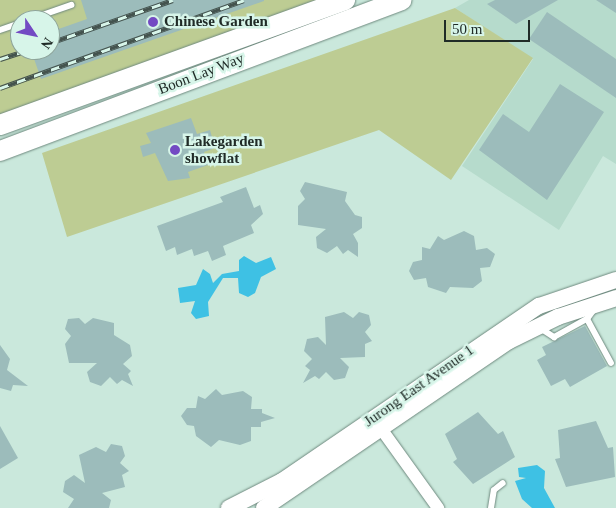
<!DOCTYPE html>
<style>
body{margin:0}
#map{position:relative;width:616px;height:508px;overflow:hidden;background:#cae8dc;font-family:"Times New Roman",serif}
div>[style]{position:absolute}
.built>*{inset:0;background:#b6dbcc}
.green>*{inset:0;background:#bdcc93}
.water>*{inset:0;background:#3ec1e4}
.building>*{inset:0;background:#9cbcbb}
.roads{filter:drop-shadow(0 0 1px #6e897e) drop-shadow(0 0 1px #6e897e)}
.service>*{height:6px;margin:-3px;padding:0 3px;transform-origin:3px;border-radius:3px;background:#fff}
.minor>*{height:12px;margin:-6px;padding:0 6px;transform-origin:6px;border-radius:6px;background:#fff}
.tertiary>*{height:16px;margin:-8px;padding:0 8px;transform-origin:8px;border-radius:8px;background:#fff}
.primary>*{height:20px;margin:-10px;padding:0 10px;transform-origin:10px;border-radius:10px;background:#fff}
.rail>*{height:5px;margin-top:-2.5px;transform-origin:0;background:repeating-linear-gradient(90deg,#d7f5e9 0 9px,#44534e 0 18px);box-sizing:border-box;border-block:1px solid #44534e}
.dots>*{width:14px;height:14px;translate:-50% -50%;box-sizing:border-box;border:2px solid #d7f5e9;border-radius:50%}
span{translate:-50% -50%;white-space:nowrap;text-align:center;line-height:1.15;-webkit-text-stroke:5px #d7f5e9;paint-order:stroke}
.poi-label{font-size:15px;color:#202b27;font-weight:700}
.left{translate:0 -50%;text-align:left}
.street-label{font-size:15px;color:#202b27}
.north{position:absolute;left:10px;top:10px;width:50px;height:50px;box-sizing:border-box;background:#d7f5e9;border:1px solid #8ea49b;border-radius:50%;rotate:124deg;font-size:14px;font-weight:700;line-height:20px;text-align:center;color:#202b27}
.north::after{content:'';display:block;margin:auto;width:18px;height:22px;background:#734ac3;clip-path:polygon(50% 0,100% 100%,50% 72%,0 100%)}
.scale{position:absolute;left:444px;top:20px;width:86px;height:22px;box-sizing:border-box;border:2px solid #202b27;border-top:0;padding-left:6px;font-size:15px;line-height:18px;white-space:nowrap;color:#202b27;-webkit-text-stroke:4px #d7f5e9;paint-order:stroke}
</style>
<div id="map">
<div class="built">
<i style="clip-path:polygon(469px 0,616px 0,616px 164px,603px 156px,559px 230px,462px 166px,533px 59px,455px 8px)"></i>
</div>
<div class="green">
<i style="clip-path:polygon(evenodd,0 0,345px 0,0 125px,0 0,20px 20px,50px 20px,50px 50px,20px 50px,20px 20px)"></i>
<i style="clip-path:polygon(455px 8px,533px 58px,451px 180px,379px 130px,67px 237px,42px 153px)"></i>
</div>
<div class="water">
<i style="clip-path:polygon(244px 256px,256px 263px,271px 257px,276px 269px,261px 277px,255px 293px,248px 297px,239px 293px,238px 278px,223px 278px,208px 302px,209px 316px,196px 319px,191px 313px,195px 301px,180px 303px,178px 288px,196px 285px,203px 269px,210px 274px,213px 283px,222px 274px,239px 271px,239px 260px)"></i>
<i style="clip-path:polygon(537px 465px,545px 471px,544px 488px,555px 508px,532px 508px,522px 499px,515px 481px,526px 478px,519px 477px,518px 468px)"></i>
</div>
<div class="building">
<i style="clip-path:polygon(81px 0,264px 0,264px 1px,41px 79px,31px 50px,50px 50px,50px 32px,87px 19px)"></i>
<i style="clip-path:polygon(495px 0,558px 0,516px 24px,487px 4px)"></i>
<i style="clip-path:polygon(596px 0,616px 0,616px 13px)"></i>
<i style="clip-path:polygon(547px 12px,616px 59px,616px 98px,529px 39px)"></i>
<i style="clip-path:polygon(560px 84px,604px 112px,547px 200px,479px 150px,503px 114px,529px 132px)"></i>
<i style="clip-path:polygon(191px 118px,197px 134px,210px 130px,215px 148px,204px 152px,208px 165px,188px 172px,190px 178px,168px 181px,155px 153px,143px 157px,140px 146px,151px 143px,146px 133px)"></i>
<i style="clip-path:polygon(305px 182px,347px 192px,345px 201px,355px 215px,362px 217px,362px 228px,353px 234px,358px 243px,358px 257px,348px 250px,343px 254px,337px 246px,327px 253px,317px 248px,316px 237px,326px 229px,298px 225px,298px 206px,305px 199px,300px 191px)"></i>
<i style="clip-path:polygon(246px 187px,254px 208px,260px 205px,263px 214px,251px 225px,254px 233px,223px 246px,226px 255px,212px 261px,208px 251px,194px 256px,192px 249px,177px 255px,175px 247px,166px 251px,157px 226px,223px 202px,220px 197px)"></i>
<i style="clip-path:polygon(464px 231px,474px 236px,476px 250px,487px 248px,495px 254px,490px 267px,480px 268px,482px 281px,473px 288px,450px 287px,446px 293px,428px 287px,426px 278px,414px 280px,409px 271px,413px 262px,422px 260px,422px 247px,430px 249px,438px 236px,444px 240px)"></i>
<i style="clip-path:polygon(344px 312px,353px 318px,359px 312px,369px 315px,371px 325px,365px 332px,372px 341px,365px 344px,365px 357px,340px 358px,349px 367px,345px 378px,334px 380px,326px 372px,319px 379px,315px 376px,303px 383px,310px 370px,305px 366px,312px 359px,304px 351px,307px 339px,318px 337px,326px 345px,325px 317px)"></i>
<i style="clip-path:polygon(79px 318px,85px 324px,93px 318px,114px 323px,114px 335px,130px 345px,132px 356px,123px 364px,131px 371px,128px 374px,133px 386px,122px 380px,117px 384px,110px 377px,101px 386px,90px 382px,87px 372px,97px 363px,69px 363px,65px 344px,71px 336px,65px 329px,68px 319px)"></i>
<i style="clip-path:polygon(585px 326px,607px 366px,570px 387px,565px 379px,551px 386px,537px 360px,546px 355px,542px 347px)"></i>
<i style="clip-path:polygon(0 345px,10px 359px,7px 370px,28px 386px,13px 385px,11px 391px,0 388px)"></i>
<i style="clip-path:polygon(216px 389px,222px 395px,243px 391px,252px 397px,251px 409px,262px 409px,262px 413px,275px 418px,261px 422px,261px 427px,251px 427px,251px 441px,240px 445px,219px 440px,211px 447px,196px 436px,194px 426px,187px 425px,181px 416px,187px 408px,196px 408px,198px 396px,205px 399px)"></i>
<i style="clip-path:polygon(478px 412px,498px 434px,503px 431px,515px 457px,473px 484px,453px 462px,457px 459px,445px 434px)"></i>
<i style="clip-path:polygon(596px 421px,608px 448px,613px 447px,615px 477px,566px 487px,555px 459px,560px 458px,558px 430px)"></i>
<i style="clip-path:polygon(0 426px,18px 458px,0 469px)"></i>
<i style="clip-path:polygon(111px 444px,122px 446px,125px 456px,120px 463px,129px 471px,122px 475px,125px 487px,102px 493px,111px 500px,109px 508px,68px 508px,74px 499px,63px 492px,65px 481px,74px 475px,85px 483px,79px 455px,96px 447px,106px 452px)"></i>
</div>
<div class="roads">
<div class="service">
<i style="left:28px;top:20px;width:46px;rotate:-19.2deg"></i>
<i style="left:0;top:30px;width:21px;rotate:-19deg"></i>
<i style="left:587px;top:319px;width:50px;rotate:61.4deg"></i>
<i style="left:540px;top:328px;width:17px;rotate:33deg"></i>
<i style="left:554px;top:337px;width:38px;rotate:-29deg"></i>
<i style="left:587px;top:319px;width:14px;rotate:-54deg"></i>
<i style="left:491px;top:508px;width:18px;rotate:-81deg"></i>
<i style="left:494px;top:490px;width:11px;rotate:-38deg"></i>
</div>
<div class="minor">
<i style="left:377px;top:423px;width:105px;rotate:54.3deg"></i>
</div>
<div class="tertiary">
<i style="left:229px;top:508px;width:59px;rotate:-27deg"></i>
<i style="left:282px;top:481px;width:311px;rotate:-34.3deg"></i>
<i style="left:539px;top:306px;width:81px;rotate:-18.7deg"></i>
<i style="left:264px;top:508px;width:297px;rotate:-34.3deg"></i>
<i style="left:509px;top:341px;width:55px;rotate:-26.1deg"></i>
<i style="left:558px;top:317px;width:61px;rotate:-18.1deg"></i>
</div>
<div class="primary">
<i style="left:0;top:125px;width:367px;rotate:-19.9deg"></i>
<i style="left:0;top:151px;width:429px;rotate:-20.6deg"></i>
</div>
</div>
<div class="rail">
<i style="left:50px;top:43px;width:130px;rotate:-19.3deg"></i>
<i style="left:0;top:59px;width:29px;rotate:-18deg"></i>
<i style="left:0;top:88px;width:259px;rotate:-19.8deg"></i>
</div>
<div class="dots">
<i style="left:153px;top:22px;background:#734ac3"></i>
<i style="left:175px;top:150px;background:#734ac3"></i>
</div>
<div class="poi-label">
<span class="left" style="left:164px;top:22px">Chinese Garden</span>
<span class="left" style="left:185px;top:150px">Lakegarden<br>showflat</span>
</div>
<div class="street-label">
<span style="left:201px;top:74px;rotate:-21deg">Boon Lay Way</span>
<span style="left:419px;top:386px;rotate:-35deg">Jurong East Avenue 1</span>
</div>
<div class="north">N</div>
<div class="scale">50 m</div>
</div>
